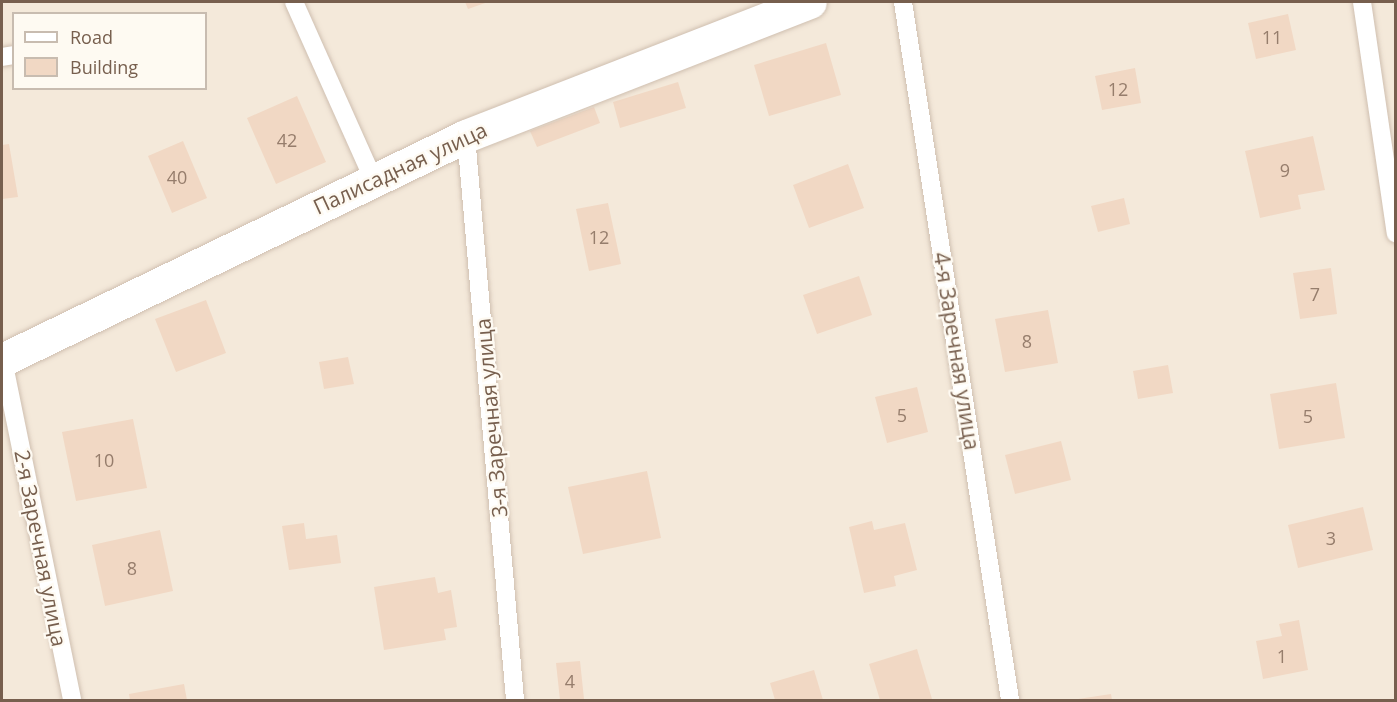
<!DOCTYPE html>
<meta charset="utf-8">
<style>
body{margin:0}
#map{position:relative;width:1397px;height:702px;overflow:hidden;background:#fcf7eb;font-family:"Open Sans",sans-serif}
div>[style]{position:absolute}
.residential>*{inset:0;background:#f4e9da}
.building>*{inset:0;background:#f1d8c4}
.roads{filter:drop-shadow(0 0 2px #cfbfb0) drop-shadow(0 0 2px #cfbfb0)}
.service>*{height:18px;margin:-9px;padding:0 9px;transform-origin:9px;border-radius:9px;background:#fff}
.minor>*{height:33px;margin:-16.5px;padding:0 16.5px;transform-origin:16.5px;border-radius:16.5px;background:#fff}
span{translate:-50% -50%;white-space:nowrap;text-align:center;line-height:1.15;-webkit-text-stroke:4.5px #fefaf2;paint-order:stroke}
.number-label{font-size:18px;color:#967d6c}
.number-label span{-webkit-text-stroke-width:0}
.street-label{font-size:21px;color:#775f4e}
.frame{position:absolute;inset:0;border:3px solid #775f4e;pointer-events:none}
.legend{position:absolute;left:12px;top:12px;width:195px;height:78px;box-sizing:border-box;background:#fefaf2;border:2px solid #c8bcb0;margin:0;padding:8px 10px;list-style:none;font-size:18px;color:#775f4e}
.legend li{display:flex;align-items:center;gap:12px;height:30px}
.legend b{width:30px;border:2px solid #c8bcb0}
</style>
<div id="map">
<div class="residential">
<i style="clip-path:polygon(evenodd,2px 2px,1395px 2px,1395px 700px,2px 700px,2px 2px,14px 14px,206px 14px,206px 88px,14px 88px,14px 14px)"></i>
</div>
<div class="building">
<i style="clip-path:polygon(465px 2px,488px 2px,468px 9px)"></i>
<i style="clip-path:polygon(1288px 14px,1296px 50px,1256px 59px,1248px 23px)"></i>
<i style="clip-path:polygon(826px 43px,841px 95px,769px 116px,754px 65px)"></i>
<i style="clip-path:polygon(1135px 68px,1141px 103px,1102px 110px,1095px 76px)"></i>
<i style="clip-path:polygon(678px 82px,686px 108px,620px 128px,613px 102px)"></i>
<i style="clip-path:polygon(297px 96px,326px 162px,276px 184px,247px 118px)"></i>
<i style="clip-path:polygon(594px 107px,600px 123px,537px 147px,530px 131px)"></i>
<i style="clip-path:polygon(1313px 136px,1325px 190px,1298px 195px,1301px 209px,1260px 218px,1245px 151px)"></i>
<i style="clip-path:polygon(183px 141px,207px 198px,172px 213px,148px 156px)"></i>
<i style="clip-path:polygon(9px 144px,18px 197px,2px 199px,2px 145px)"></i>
<i style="clip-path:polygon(848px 164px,864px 208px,809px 228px,793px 185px)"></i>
<i style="clip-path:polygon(1124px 198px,1130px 224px,1098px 232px,1091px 206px)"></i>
<i style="clip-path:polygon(608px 203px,621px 264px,589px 271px,576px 209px)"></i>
<i style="clip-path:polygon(1331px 268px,1337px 314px,1300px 319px,1293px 273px)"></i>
<i style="clip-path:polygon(859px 276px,872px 315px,817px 334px,803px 295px)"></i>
<i style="clip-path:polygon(206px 300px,226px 353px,176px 372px,155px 319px)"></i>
<i style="clip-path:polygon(1048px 310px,1058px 363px,1005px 372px,995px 319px)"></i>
<i style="clip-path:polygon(348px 357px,354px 384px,324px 389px,319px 362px)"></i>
<i style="clip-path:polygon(1168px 365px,1173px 393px,1138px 399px,1133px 371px)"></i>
<i style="clip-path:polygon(1336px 383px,1345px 438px,1279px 449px,1270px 394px)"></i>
<i style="clip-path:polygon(917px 387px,928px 432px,887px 443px,875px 397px)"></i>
<i style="clip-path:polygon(133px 419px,147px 488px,76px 501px,62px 432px)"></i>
<i style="clip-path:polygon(1061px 441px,1071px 480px,1015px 494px,1005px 455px)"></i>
<i style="clip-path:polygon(647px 471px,661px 538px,583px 554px,568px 487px)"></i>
<i style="clip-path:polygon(1363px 507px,1373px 550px,1298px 568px,1288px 525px)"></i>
<i style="clip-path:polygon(872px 521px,874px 530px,905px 523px,917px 570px,894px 576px,896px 586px,864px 593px,849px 527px)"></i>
<i style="clip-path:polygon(304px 523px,306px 539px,337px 535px,341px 563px,289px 570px,282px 526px)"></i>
<i style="clip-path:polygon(160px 530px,173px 591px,105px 606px,92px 545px)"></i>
<i style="clip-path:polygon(435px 577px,438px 593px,451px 590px,457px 627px,444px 629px,446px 640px,384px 650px,374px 587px)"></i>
<i style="clip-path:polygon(1299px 620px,1308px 670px,1263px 679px,1256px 641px,1282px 636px,1279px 624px)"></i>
<i style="clip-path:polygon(917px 649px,932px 699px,880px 700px,869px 664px)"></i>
<i style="clip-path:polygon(580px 661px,584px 699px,560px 700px,556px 663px)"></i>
<i style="clip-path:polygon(814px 670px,823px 700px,775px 700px,770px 683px)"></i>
<i style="clip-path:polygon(184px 684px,187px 700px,130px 700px,129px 694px)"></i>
<i style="clip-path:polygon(1111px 694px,1112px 700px,1079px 700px,1078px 699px)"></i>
</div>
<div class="roads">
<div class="service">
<i style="left:294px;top:2px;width:194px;rotate:65.9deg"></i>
<i style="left:903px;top:2px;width:706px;rotate:81.28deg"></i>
<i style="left:1362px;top:2px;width:234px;rotate:81.7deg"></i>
<i style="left:2px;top:57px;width:12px;rotate:-9deg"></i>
<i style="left:466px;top:136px;width:566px;rotate:85.03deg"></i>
<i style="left:3px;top:360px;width:347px;rotate:78.5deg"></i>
</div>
<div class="minor">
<i style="left:2px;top:360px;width:515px;rotate:-25.77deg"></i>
<i style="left:466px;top:136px;width:369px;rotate:-21.3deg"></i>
</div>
</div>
<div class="number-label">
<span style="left:1272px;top:37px">11</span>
<span style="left:1118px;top:89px">12</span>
<span style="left:287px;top:140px">42</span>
<span style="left:1285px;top:170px">9</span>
<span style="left:177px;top:177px">40</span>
<span style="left:599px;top:237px">12</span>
<span style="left:1315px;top:294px">7</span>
<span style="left:1027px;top:341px">8</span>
<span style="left:902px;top:415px">5</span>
<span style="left:1308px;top:416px">5</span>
<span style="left:104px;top:460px">10</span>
<span style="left:1331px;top:538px">3</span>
<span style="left:132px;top:568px">8</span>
<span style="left:1282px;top:656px">1</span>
<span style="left:570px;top:681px">4</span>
</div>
<div class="street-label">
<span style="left:400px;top:168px;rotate:-25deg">Палисадная улица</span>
<span style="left:957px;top:351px;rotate:81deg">4-я Заречная улица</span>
<span style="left:491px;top:418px;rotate:-95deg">3-я Заречная улица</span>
<span style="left:41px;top:548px;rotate:79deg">2-я Заречная улица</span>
</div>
<div class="frame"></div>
<ul class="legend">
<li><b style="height:8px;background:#fff"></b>Road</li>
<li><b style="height:16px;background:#f1d8c4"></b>Building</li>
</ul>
</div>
